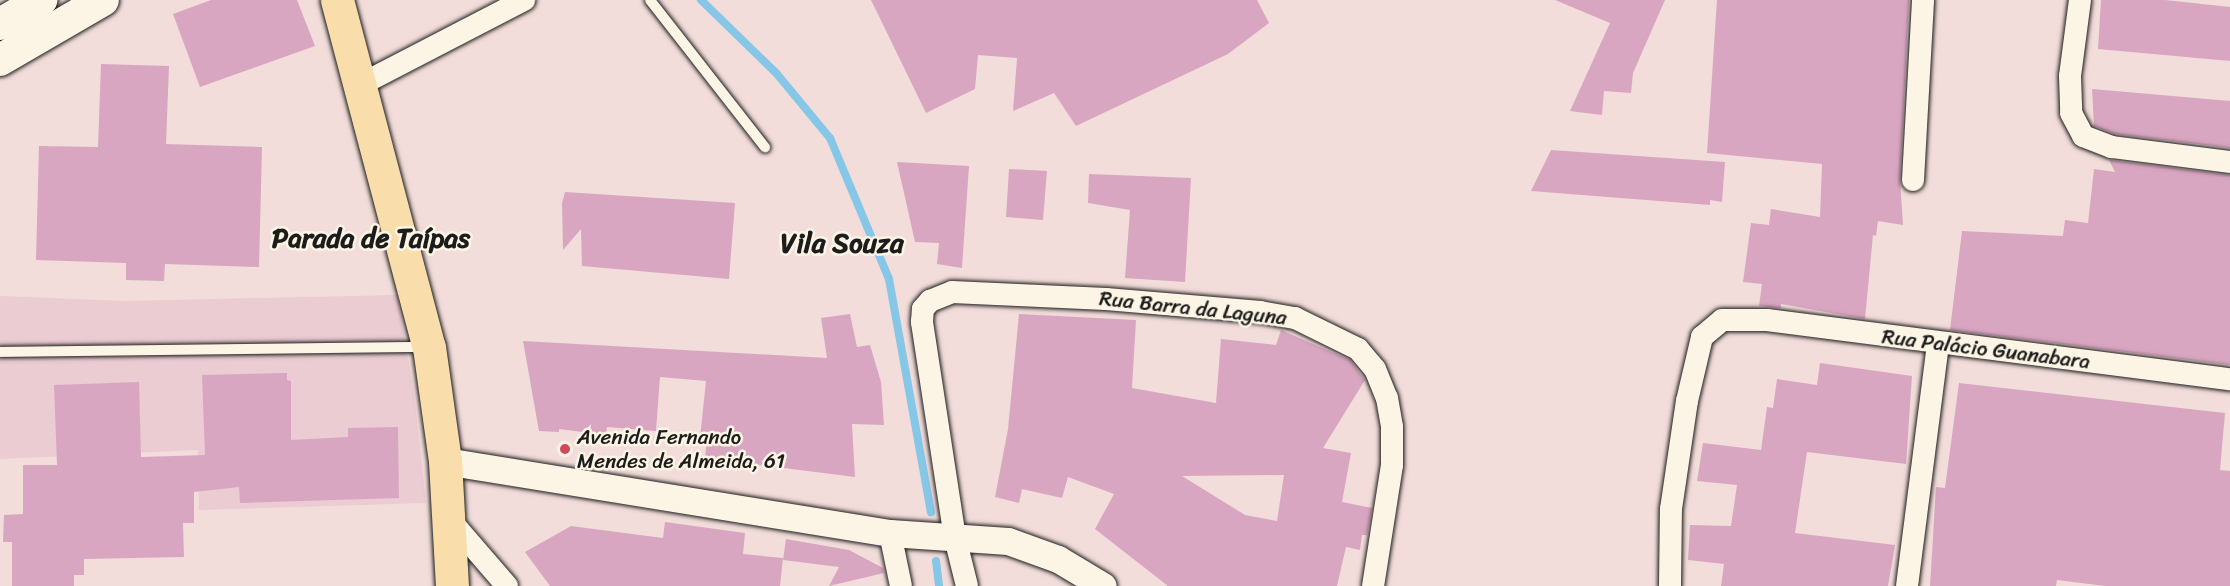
<!DOCTYPE html>
<meta charset="utf-8">
<style>
body{margin:0}
#map{position:relative;width:2230px;height:586px;overflow:hidden;background:#f2ddda;font-family:Sriracha,sans-serif}
div>[style]{position:absolute}
.built>*{inset:0;background:#eaccd2}
.stream>*{height:8px;margin:-4px;padding:0 4px;transform-origin:4px;border-radius:4px;background:#86c6e7}
.building>*{inset:0;background:#d9a6c1}
.roads{filter:drop-shadow(0 0 2px #1c1c1c) drop-shadow(0 0 2px #1c1c1c)}
.service>*{height:10px;margin:-5px;padding:0 5px;transform-origin:5px;border-radius:5px;background:#fcf5e5}
.minor>*{height:22px;margin:-11px;padding:0 11px;transform-origin:11px;border-radius:11px;background:#fcf5e5}
.tertiary>*{height:27px;margin:-13.5px;padding:0 13.5px;transform-origin:13.5px;border-radius:13.5px;background:#fcf5e5}
.secondary>*{height:32px;margin:-16px;padding:0 16px;transform-origin:16px;border-radius:16px;background:#fcf5e5}
.primary>*{height:33px;margin:-16.5px;padding:0 16.5px;transform-origin:16.5px;border-radius:16.5px;background:#f9deab}
.dots>*{width:16px;height:16px;translate:-50% -50%;box-sizing:border-box;border:3px solid #fcf5e5;border-radius:50%}
span{translate:-50% -50%;white-space:nowrap;text-align:center;line-height:1.15;-webkit-text-stroke:5px #fcf5e5;paint-order:stroke}
.street-label{font-size:21px;color:#1c1c1c}
.poi-label{font-size:21px;color:#1c1c1c}
.left{translate:0 -50%;text-align:left}
.district-label{font-size:27px;color:#1c1c1c;font-weight:700}
</style>
<div id="map">
<div class="built">
<i style="clip-path:polygon(397px 295px,414px 394px,426px 503px,199px 510px,198px 450px,0 459px,0 296px,125px 301px)"></i>
</div>
<div class="stream">
<i style="left:701px;top:0;width:106px;rotate:44.2deg"></i>
<i style="left:777px;top:74px;width:83px;rotate:50.4deg"></i>
<i style="left:830px;top:138px;width:153px;rotate:67.3deg"></i>
<i style="left:889px;top:279px;width:237px;rotate:79.8deg"></i>
<i style="left:936px;top:561px;width:25px;rotate:83deg"></i>
</div>
<div class="building">
<i style="clip-path:polygon(211px 0,297px 0,315px 46px,200px 87px,173px 14px)"></i>
<i style="clip-path:polygon(871px 0,1257px 0,1269px 23px,1228px 54px,1076px 126px,1054px 93px,1013px 111px,1017px 58px,978px 55px,975px 89px,926px 113px)"></i>
<i style="clip-path:polygon(1555px 0,1665px 0,1633px 73px,1631px 93px,1604px 91px,1602px 115px,1570px 111px,1610px 23px)"></i>
<i style="clip-path:polygon(1717px 0,1909px 0,1900px 179px,1903px 225px,1878px 221px,1876px 236px,1873px 235px,1865px 319px,1781px 304px,1781px 308px,1759px 306px,1762px 284px,1743px 282px,1751px 223px,1769px 225px,1771px 209px,1820px 217px,1822px 164px,1707px 153px)"></i>
<i style="clip-path:polygon(2101px 0,2165px 0,2230px 7px,2230px 61px,2098px 49px)"></i>
<i style="clip-path:polygon(101px 64px,169px 66px,166px 144px,262px 147px,259px 267px,165px 264px,164px 281px,126px 280px,126px 263px,36px 260px,39px 146px,98px 147px)"></i>
<i style="clip-path:polygon(2092px 89px,2230px 101px,2230px 148px,2115px 134px,2094px 126px)"></i>
<i style="clip-path:polygon(1551px 150px,1725px 162px,1722px 202px,1710px 200px,1710px 205px,1531px 191px)"></i>
<i style="clip-path:polygon(2109px 160px,2230px 175px,2230px 365px,1950px 330px,1962px 231px,2063px 236px,2065px 220px,2088px 223px,2094px 169px,2115px 172px)"></i>
<i style="clip-path:polygon(897px 162px,969px 166px,962px 268px,937px 264px,939px 243px,915px 242px)"></i>
<i style="clip-path:polygon(1009px 169px,1047px 171px,1043px 220px,1006px 217px)"></i>
<i style="clip-path:polygon(1089px 174px,1191px 178px,1185px 282px,1125px 278px,1130px 210px,1088px 203px)"></i>
<i style="clip-path:polygon(565px 192px,735px 203px,729px 279px,582px 266px,581px 229px,563px 250px,562px 203px)"></i>
<i style="clip-path:polygon(850px 314px,857px 347px,870px 345px,881px 382px,884px 425px,852px 424px,855px 477px,705px 458px,707px 439px,700px 438px,706px 381px,660px 377px,656px 431px,607px 427px,606px 435px,559px 429px,559px 432px,539px 431px,523px 341px,827px 358px,821px 318px)"></i>
<i style="clip-path:polygon(evenodd,1019px 314px,1136px 320px,1132px 388px,1216px 403px,1221px 339px,1276px 345px,1281px 330px,1350px 360px,1365px 380px,1323px 448px,1351px 453px,1342px 502px,1372px 508px,1367px 535px,1362px 535px,1360px 550px,1346px 547px,1337px 586px,1168px 586px,1095px 529px,1114px 494px,1068px 477px,1062px 498px,1022px 489px,1019px 503px,995px 497px,1008px 429px,1019px 314px,1284px 475px,1277px 521px,1245px 515px,1182px 476px,1284px 475px)"></i>
<i style="clip-path:polygon(1820px 363px,1912px 376px,1906px 464px,1807px 452px,1795px 533px,1895px 545px,1888px 586px,1721px 586px,1724px 564px,1688px 560px,1690px 525px,1731px 526px,1737px 485px,1697px 481px,1703px 443px,1761px 450px,1767px 407px,1773px 408px,1777px 379px,1817px 385px)"></i>
<i style="clip-path:polygon(287px 373px,287px 380px,291px 381px,291px 440px,348px 437px,348px 428px,398px 427px,399px 498px,240px 503px,239px 487px,194px 492px,194px 523px,183px 523px,184px 557px,84px 559px,84px 575px,74px 575px,74px 586px,12px 586px,12px 542px,3px 542px,4px 515px,23px 514px,23px 465px,57px 465px,54px 385px,139px 382px,141px 457px,205px 455px,202px 375px)"></i>
<i style="clip-path:polygon(1959px 383px,2225px 413px,2220px 470px,2230px 471px,2230px 586px,2105px 586px,2057px 580px,2056px 586px,1930px 586px,1936px 487px,1945px 488px)"></i>
<i style="clip-path:polygon(665px 522px,745px 533px,743px 554px,783px 558px,780px 586px,550px 586px,525px 552px,571px 526px,663px 538px)"></i>
<i style="clip-path:polygon(786px 539px,849px 550px,883px 568px,884px 573px,829px 586px,839px 567px,783px 560px)"></i>
</div>
<div class="roads">
<div class="service">
<i style="left:650px;top:0;width:187px;rotate:52deg"></i>
<i style="left:0;top:352px;width:426px;rotate:-0.7deg"></i>
</div>
<div class="minor">
<i style="left:2080px;top:0;width:77px;rotate:97.5deg"></i>
<i style="left:2070px;top:76px;width:37px;rotate:88deg"></i>
<i style="left:2071px;top:113px;width:26px;rotate:62deg"></i>
<i style="left:2083px;top:136px;width:31px;rotate:21deg"></i>
<i style="left:2112px;top:147px;width:119px;rotate:7.2deg"></i>
<i style="left:360px;top:85px;width:185px;rotate:-27.4deg"></i>
<i style="left:1913px;top:180px;width:180px;rotate:-86.8deg"></i>
<i style="left:450px;top:520px;width:87px;rotate:49.2deg"></i>
<i style="left:890px;top:533px;width:54px;rotate:78.3deg"></i>
<i style="left:967px;top:586px;width:49px;rotate:-104deg"></i>
<i style="left:955px;top:538px;width:219px;rotate:-98.7deg"></i>
<i style="left:922px;top:322px;width:13px;rotate:-86deg"></i>
<i style="left:923px;top:309px;width:11px;rotate:-49deg"></i>
<i style="left:930px;top:301px;width:24px;rotate:-22deg"></i>
<i style="left:952px;top:292px;width:154px;rotate:2.6deg"></i>
<i style="left:1106px;top:299px;width:155px;rotate:4.8deg"></i>
<i style="left:1260px;top:312px;width:36px;rotate:10deg"></i>
<i style="left:1295px;top:318px;width:70px;rotate:26.2deg"></i>
<i style="left:1358px;top:349px;width:26px;rotate:50deg"></i>
<i style="left:1375px;top:369px;width:31px;rotate:68deg"></i>
<i style="left:1387px;top:398px;width:29px;rotate:80deg"></i>
<i style="left:1392px;top:427px;width:38px;rotate:90deg"></i>
<i style="left:1392px;top:465px;width:122px;rotate:98.9deg"></i>
<i style="left:1670px;top:586px;width:77px;rotate:-89.3deg"></i>
<i style="left:1671px;top:509px;width:109px;rotate:-81.6deg"></i>
<i style="left:1687px;top:401px;width:66px;rotate:-76.8deg"></i>
<i style="left:1702px;top:337px;width:26px;rotate:-40deg"></i>
<i style="left:1722px;top:320px;width:45px"></i>
<i style="left:1767px;top:320px;width:467px;rotate:7.3deg"></i>
<i style="left:1907px;top:586px;width:244px;rotate:-82.7deg"></i>
</div>
<div class="tertiary">
<i style="left:445px;top:461px;width:451px;rotate:9.2deg"></i>
<i style="left:890px;top:533px;width:118px;rotate:3.9deg"></i>
<i style="left:1008px;top:541px;width:53px;rotate:19.8deg"></i>
<i style="left:1058px;top:559px;width:52px;rotate:31deg"></i>
</div>
<div class="secondary">
<i style="left:0;top:24px;width:48px;rotate:-30.3deg"></i>
<i style="left:0;top:60px;width:119px;rotate:-30.2deg"></i>
</div>
<div class="primary">
<i style="left:337px;top:0;width:359px;rotate:75.2deg"></i>
<i style="left:429px;top:347px;width:115px;rotate:82deg"></i>
<i style="left:445px;top:461px;width:125px;rotate:86.8deg"></i>
</div>
</div>
<div class="dots">
<i style="left:565px;top:449px;background:#d1495b"></i>
</div>
<div class="street-label">
<span style="left:1193px;top:308px;rotate:6deg">Rua Barra da Laguna</span>
<span style="left:1986px;top:349px;rotate:7deg">Rua Palácio Guanabara</span>
</div>
<div class="poi-label">
<span class="left" style="left:577px;top:449px">Avenida Fernando<br>Mendes de Almeida, 61</span>
</div>
<div class="district-label">
<span style="left:371px;top:239px">Parada de Taípas</span>
<span style="left:842px;top:244px">Vila Souza</span>
</div>
</div>
